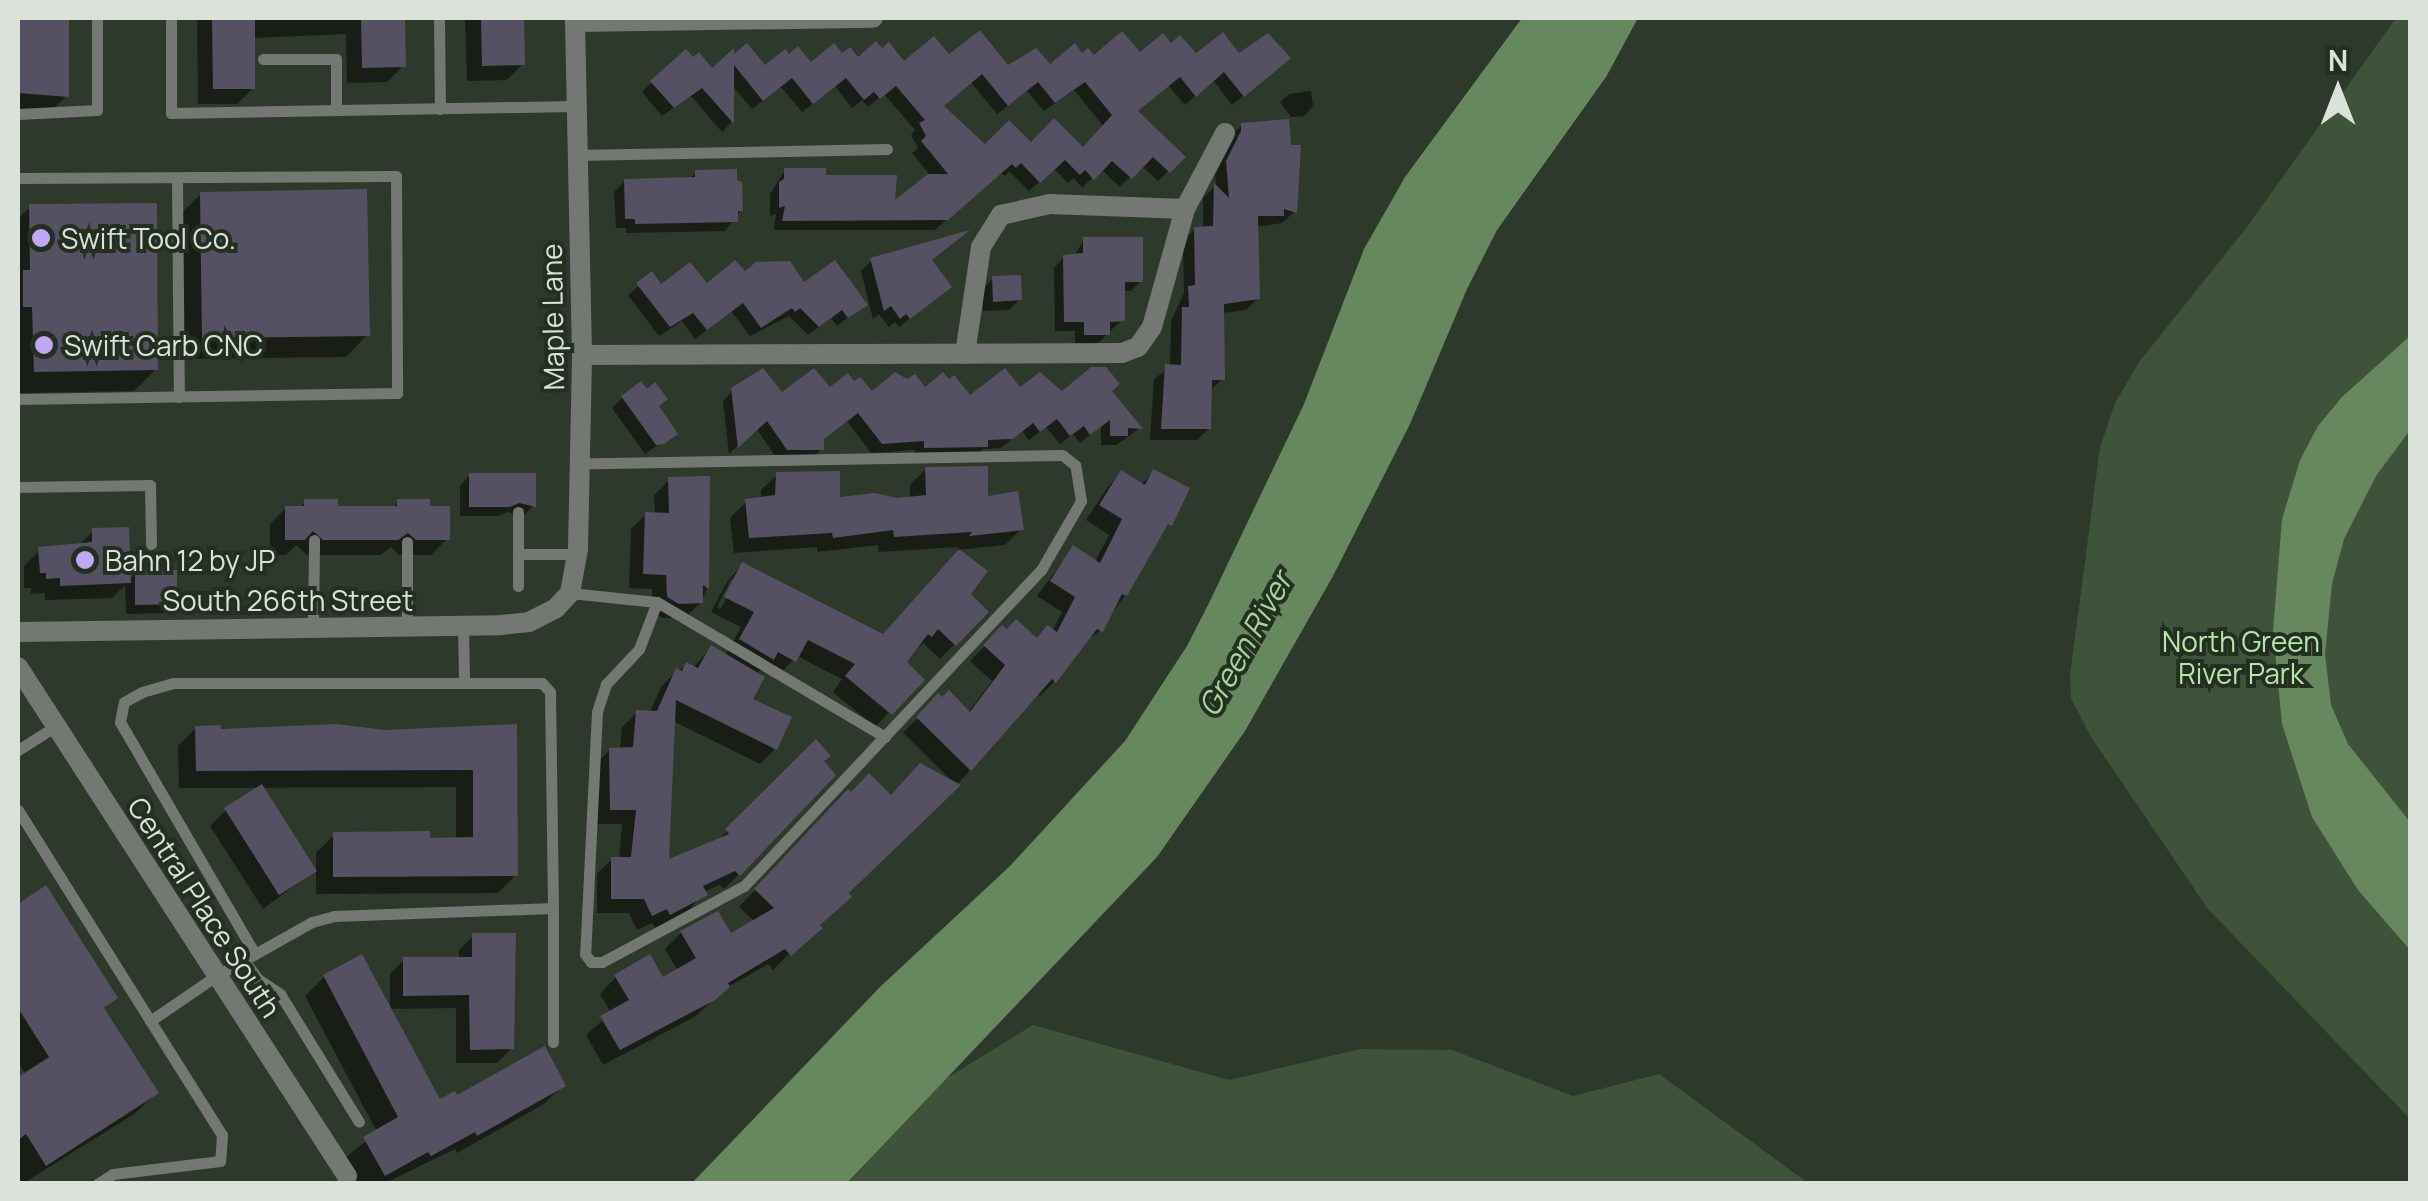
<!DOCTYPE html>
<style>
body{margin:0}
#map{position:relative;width:2428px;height:1201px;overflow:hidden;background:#2d392a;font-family:Manrope,sans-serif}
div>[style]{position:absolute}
.green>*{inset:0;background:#3f533a}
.water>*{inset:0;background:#67885f}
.shadow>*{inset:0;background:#0007}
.building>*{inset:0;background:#565063}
.service>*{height:11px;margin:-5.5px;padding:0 5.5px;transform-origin:5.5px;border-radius:5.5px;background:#737972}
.minor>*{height:20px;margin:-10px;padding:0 10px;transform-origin:10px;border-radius:10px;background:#737972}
.dots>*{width:28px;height:28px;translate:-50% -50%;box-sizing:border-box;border:5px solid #232f21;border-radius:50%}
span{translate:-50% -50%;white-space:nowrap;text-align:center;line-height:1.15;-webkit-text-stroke:8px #232f21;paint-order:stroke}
.poi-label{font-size:28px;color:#dae2d9}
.left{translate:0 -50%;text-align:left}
.street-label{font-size:28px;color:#dae2d9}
.park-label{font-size:28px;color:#b4e7a8}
.water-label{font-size:30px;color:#a4d798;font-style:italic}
.frame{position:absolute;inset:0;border:20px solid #dae2d9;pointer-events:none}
.north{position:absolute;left:2288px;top:40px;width:100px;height:100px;-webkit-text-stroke:8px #232f21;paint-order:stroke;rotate:0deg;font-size:28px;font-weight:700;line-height:40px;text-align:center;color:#dae2d9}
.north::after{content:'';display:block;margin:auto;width:35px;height:45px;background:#dae2d9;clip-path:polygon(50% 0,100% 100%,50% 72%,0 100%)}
</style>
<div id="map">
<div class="green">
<i style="clip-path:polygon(2396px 18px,2410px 18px,2410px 1119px,2208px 909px,2091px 737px,2071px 698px,2070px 675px,2100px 447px,2115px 403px,2139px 362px,2247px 227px)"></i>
<i style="clip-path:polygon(1033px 1025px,1229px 1080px,1361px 1049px,1452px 1050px,1573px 1096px,1659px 1074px,1808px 1183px,847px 1184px,942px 1081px)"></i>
</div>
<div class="water">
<i style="clip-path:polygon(1522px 18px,1638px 18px,1606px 77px,1497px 230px,1467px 289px,1410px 424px,1333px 576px,1245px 731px,1157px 857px,847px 1183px,692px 1183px,880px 987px,1010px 866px,1125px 741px,1187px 646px,1209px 603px,1304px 404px,1364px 249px,1405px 177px)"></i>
<i style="clip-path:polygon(2410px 336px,2410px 430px,2376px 476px,2344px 539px,2332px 584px,2325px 654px,2331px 705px,2348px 744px,2410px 822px,2410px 950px,2358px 890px,2312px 817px,2282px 724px,2273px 631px,2282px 519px,2300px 460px,2318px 426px,2342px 397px)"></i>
</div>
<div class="shadow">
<i style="clip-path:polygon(18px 18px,66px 18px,66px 96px,45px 118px,18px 116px)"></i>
<i style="clip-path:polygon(197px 18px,402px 18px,403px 66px,387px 82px,347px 83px,346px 34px,252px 38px,253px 88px,237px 104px,198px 104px)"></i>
<i style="clip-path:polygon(465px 18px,522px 18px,523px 64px,507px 80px,467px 81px)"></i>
<i style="clip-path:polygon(evenodd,1171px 46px,1196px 57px,1239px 57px,1277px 67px,1232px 105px,1213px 80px,1185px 105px,1168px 85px,1136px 112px,1183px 157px,1158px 181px,1141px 165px,1120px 187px,1101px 169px,1082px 188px,1074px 178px,1068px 183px,1054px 169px,1029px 191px,1009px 171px,1005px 176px,1000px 172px,935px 230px,774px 230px,776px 214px,770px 216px,770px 194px,785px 170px,823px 178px,892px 206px,930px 175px,912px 153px,918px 148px,911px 135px,915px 130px,884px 94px,868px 107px,862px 100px,852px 108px,835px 86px,802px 112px,781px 87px,752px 109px,731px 84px,731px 123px,722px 132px,691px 96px,662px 116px,642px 92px,652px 82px,712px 72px,731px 54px,764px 69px,842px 57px,904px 64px,949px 57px,1008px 68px,1049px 67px,1081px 56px,1139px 55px,1171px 46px,971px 82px,997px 114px,1027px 91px,1044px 111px,1074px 90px,1104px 127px,1083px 150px,985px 148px,942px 107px,971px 82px)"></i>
<i style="clip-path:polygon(1311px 91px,1313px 106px,1304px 116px,1291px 117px,1280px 102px,1289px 94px)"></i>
<i style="clip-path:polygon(1242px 125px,1294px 212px,1282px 223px,1256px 227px,1258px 298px,1246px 310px,1222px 313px,1222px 379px,1209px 392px,1209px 428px,1197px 440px,1150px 440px,1154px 379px,1170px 367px,1171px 321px,1184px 293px,1183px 241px,1195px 229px,1203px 229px,1203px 198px,1216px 185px,1215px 175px,1230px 145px,1230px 137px)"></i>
<i style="clip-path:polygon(696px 172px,741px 210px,725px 231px,626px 233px,626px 228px,616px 228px,614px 192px,625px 181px,689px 180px)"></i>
<i style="clip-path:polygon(201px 194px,367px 335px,346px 357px,182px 359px,180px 215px)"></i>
<i style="clip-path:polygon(30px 207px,156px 369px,134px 391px,18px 393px,18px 219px)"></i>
<i style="clip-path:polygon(1084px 240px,1141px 281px,1131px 291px,1122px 291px,1122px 320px,1097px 344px,1075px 345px,1075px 331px,1055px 331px,1054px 268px,1064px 257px,1074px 256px)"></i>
<i style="clip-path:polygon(871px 261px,930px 261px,938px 296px,899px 327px,895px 322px,889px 327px,879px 314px,873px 319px,861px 271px)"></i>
<i style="clip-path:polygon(744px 274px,804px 285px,864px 305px,837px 326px,831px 318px,808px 335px,789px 316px,750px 336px,731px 311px,695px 339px,682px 321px,659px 336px,628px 295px,652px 275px,660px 287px,706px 287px)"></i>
<i style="clip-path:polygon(993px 278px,1020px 299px,1009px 310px,983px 311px,983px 289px)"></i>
<i style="clip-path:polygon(733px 390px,781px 395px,925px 391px,970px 399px,1020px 391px,1109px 392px,1140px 428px,1116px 445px,1101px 445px,1101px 426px,1080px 443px,1073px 434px,1060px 444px,1046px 427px,1029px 440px,1022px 431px,1001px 448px,983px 449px,976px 456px,915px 457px,915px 450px,871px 453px,847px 421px,821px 440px,822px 449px,812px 458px,777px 459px,756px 428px,729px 454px,723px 401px)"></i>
<i style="clip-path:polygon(623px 397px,656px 407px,675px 433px,645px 454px,612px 408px)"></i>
<i style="clip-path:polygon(926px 469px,986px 498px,1021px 529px,1005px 545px,957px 550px,959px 547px,879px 552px,878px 545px,817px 552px,817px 547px,734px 553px,730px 518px,746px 502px,761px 500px,761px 490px,778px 474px,837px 473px,837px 500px,897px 501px,910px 499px,910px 485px)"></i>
<i style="clip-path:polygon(1153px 472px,1125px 595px,1101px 630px,1083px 643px,1055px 681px,1040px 696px,1037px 693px,957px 785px,773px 970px,768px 964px,723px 990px,696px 1016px,603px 1065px,586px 1035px,611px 1013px,600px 994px,616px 977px,662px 980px,678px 971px,665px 949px,681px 933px,730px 937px,755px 922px,739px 907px,832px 809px,952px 781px,903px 733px,938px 697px,968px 713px,992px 681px,970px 661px,1003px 628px,1036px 640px,1052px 632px,1062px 612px,1037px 596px,1073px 548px,1095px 562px,1109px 535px,1086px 520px,1107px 488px,1121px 473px,1141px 485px)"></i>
<i style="clip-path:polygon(470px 475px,533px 506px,523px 516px,507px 512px,498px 516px,460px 516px,460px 486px)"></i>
<i style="clip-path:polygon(707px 479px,707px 588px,701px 602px,686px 617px,663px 618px,653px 612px,652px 589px,629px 588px,631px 529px,646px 514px,655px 514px,654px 495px,669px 480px)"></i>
<i style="clip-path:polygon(305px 502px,335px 508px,392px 508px,398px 502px,428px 508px,447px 539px,431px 555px,399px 555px,391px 547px,380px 555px,307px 555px,296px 545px,286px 555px,270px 555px,270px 524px,286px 508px,299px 508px)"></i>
<i style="clip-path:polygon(93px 531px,128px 581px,136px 573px,175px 603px,164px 613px,126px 614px,125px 585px,112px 598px,45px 600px,45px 593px,31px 594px,31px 588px,24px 588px,24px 566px,40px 550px,78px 546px)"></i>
<i style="clip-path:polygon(evenodd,742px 565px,882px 637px,968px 594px,986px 612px,940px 659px,923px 643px,903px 663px,921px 680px,875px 727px,833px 692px,842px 679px,797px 656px,779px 675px,764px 667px,756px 674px,749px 700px,775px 749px,760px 764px,673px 721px,667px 863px,715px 843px,816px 743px,739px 874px,724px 889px,719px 885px,704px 892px,690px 909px,655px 928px,652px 923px,637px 930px,629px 913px,597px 913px,597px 874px,612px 859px,619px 859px,622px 824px,596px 824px,594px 765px,610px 750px,620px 750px,622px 727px,637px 712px,649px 713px,662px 686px,677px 671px,687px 665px,693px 668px,711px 648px,725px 656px,741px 627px,711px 612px,728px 580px,742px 565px,731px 579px,736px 579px,721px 609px,717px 607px,731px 579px)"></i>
<i style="clip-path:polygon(515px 727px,516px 875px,498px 893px,316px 894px,316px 853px,334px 835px,456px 840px,456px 787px,179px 788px,178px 746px,196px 728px,384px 733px)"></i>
<i style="clip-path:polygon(226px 810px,314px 871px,263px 909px,210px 826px)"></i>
<i style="clip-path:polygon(45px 889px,115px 998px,103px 1010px,156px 1093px,134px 1114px,22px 1184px,18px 1176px,18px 1080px,26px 1075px,18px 1062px,18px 907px)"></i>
<i style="clip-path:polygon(473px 936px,512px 1048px,497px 1063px,456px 1063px,456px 1008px,390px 1009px,390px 974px,404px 960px,459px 960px,459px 950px)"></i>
<i style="clip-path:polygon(324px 977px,439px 1103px,563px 1085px,544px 1104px,457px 1153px,455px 1149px,383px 1184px,359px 1184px,345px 1158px,377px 1132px,305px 996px)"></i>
</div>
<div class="building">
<i style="clip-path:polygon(18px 18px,69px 18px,69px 97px,18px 93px)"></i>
<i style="clip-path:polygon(212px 18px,255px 18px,255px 89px,213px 89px)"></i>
<i style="clip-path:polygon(361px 18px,405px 18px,406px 67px,362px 68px)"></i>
<i style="clip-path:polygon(481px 18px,524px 18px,525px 65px,482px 66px)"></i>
<i style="clip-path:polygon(evenodd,980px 30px,1008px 65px,1036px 48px,1050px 64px,1075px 43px,1082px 53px,1088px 48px,1094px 55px,1122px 31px,1140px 52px,1163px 33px,1171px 43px,1180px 35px,1196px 53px,1223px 32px,1239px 53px,1268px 33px,1291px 58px,1244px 97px,1224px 72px,1196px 97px,1180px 77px,1138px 111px,1186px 157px,1170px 173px,1153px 157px,1132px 179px,1112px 161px,1094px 180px,1085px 170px,1080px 175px,1065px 160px,1040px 183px,1021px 163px,1016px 168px,1012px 164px,948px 220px,782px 221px,785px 206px,779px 208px,779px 182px,784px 179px,784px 168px,826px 168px,826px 175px,897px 175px,895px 200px,928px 174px,948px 174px,921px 141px,926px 136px,919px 123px,925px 120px,896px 86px,880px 99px,874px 92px,864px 100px,846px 78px,813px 104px,792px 78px,763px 101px,734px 65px,734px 124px,702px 88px,674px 108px,650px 81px,686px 49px,693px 57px,699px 52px,712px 68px,734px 48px,734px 54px,747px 43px,765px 65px,785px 49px,789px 54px,798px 46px,811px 62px,834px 43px,842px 53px,850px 47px,858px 57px,876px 41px,882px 48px,889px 42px,904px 61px,934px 36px,949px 54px,980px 30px,982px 74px,1008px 106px,1038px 82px,1055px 103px,1085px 82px,1112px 115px,1083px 147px,1054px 118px,1031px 142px,1009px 120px,985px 144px,944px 106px,982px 74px)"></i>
<i style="clip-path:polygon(1289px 119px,1291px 145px,1301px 145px,1297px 213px,1284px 209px,1284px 216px,1258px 216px,1260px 299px,1224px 304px,1225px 380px,1212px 380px,1211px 429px,1161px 429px,1165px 364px,1181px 365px,1182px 307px,1189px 307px,1188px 286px,1195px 285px,1194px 227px,1213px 226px,1214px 183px,1229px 198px,1226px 161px,1241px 131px,1241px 123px)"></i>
<i style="clip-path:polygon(737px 169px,737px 180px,742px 182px,743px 211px,738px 211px,738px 222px,635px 224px,635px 219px,625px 219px,624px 179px,695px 177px,695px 170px)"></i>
<i style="clip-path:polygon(367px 189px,370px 336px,202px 338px,200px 192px)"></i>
<i style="clip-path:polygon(157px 203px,158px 370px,34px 372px,32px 307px,23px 307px,23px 270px,30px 270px,29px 204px)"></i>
<i style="clip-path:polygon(970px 230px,932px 260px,952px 287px,910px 319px,906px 314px,900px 319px,891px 306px,884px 311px,870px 258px)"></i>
<i style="clip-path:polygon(1083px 237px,1143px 237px,1143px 282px,1125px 282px,1125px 321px,1110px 322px,1110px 335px,1084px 335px,1084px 322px,1064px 322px,1063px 255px,1083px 253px)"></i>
<i style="clip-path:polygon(735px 260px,745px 271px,756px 262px,790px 261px,804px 282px,835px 260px,868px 305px,848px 318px,842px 310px,819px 327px,800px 308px,795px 312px,792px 308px,761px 328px,743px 303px,707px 330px,693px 313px,670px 327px,636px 283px,652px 271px,661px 284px,690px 262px,707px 283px)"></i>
<i style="clip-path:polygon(1021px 275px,1022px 300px,993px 302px,992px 276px)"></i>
<i style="clip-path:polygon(1091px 367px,1106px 367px,1120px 384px,1112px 391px,1143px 429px,1128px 428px,1128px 436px,1110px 436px,1110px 420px,1090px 435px,1084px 426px,1070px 436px,1057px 419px,1040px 432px,1033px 423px,1013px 439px,988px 440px,988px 447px,924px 448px,924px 441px,882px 444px,858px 413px,824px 439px,824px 450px,787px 450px,767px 421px,738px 448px,731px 388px,763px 368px,782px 392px,814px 368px,830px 387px,848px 373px,854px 381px,860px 377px,872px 391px,895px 372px,907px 379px,915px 374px,925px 387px,943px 372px,949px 379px,954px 375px,970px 395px,1005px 368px,1020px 387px,1040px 372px,1062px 391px)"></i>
<i style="clip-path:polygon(641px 381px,647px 389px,655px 382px,668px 399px,659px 406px,678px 434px,664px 444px,656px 445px,621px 396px)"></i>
<i style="clip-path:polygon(988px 466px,988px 496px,1018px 491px,1024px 530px,969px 536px,972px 532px,894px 537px,893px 530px,833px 538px,832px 533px,749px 538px,745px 499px,775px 495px,776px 472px,840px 471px,840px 497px,875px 493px,897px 498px,926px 495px,925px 467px)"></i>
<i style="clip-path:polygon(1153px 469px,1190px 488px,1172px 526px,1168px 524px,1127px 596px,1122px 594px,1103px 632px,1097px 629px,1056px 683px,1052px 679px,971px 771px,916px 717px,938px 693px,942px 697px,949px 690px,970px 712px,1005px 665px,983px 645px,1002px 625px,1007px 629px,1016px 619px,1037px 638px,1047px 625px,1057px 632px,1075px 597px,1050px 581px,1073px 545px,1100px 563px,1122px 519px,1099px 505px,1121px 470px,1145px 485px)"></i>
<i style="clip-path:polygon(469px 473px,536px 473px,536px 507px,519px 503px,510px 507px,469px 507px)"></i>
<i style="clip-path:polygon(710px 476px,709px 589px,703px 585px,703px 603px,679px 604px,667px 597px,666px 575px,643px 574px,645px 512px,669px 513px,668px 477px)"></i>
<i style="clip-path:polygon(304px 499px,338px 499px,338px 506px,397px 506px,397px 499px,430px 499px,430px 506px,450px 506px,450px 540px,416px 540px,408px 533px,398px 540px,323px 540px,313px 531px,305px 540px,285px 540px,285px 506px,304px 506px)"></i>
<i style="clip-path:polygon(129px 527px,131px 583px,60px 586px,60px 578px,46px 579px,46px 573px,40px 573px,38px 547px,92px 542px,92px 528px)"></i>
<i style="clip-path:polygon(959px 549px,988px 571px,971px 594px,989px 612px,956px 646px,938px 629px,932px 637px,928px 634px,907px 662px,925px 680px,892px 715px,845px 676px,855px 664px,808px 640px,796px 662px,778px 652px,774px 660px,739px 639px,754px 612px,724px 597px,742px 562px,883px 634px)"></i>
<i style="clip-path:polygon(177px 570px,177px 604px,135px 605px,135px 571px)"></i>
<i style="clip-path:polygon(711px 645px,765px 677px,753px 699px,792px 717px,777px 750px,676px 700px,669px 859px,729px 834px,725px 829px,816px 739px,831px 756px,824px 761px,836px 775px,740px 876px,735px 871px,703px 886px,708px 895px,670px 915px,667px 909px,652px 916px,644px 899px,611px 899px,611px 857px,631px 857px,636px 810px,610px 810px,609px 748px,633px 747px,636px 710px,657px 711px,676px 668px,682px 671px,686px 662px,698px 668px)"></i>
<i style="clip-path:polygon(337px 724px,385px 730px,517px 724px,518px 876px,333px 877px,333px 832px,430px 831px,430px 838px,473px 837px,473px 770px,196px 771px,195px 726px,221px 725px,221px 729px)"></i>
<i style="clip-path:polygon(920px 763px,961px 785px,849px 893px,852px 897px,820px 925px,823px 928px,791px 956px,785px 949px,728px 983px,730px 987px,715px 1000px,620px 1050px,600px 1016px,629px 1000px,614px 975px,650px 954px,663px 977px,696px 958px,680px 931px,718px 911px,731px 933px,774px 908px,754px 889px,848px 789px,851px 792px,869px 773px,891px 795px)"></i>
<i style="clip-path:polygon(262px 784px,317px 871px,279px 895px,224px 808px)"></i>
<i style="clip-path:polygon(46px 885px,118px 998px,104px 1008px,159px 1093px,46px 1166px,26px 1134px,18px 1140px,18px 1077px,49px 1057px,18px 1008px,18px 904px)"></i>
<i style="clip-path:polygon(472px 933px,516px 933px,514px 1049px,470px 1050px,469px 995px,403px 996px,403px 957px,472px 957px)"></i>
<i style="clip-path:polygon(362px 954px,440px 1099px,455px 1091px,457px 1095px,545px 1046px,566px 1086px,477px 1136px,475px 1132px,431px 1156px,428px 1152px,385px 1176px,363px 1137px,398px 1117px,323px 975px)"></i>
</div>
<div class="service">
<i style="left:171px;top:18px;width:95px;rotate:90deg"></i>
<i style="left:171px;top:113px;width:404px;rotate:-1deg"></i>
<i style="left:439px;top:18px;width:91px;rotate:89.4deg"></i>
<i style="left:263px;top:59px;width:73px"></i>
<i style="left:336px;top:59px;width:51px;rotate:90deg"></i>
<i style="left:18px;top:114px;width:79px;rotate:-2.9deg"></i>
<i style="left:97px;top:110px;width:92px;rotate:-90deg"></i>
<i style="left:576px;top:155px;width:311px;rotate:-1.1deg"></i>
<i style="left:18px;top:178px;width:378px;rotate:-0.3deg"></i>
<i style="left:396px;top:176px;width:217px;rotate:89.7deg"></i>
<i style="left:397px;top:393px;width:379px;rotate:179.1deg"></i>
<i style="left:177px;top:180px;width:217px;rotate:89.5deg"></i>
<i style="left:18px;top:487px;width:132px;rotate:-0.9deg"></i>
<i style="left:150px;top:485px;width:59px;rotate:89deg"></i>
<i style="left:518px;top:512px;width:74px;rotate:90deg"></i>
<i style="left:518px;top:554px;width:60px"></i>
<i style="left:570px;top:593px;width:87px;rotate:5.9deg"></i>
<i style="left:657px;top:602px;width:50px;rotate:111deg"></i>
<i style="left:639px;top:649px;width:48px;rotate:133.3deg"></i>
<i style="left:606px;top:684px;width:29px;rotate:108deg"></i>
<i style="left:597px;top:712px;width:242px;rotate:92.8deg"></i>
<i style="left:585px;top:954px;width:10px;rotate:53deg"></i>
<i style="left:591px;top:962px;width:11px"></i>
<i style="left:602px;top:962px;width:161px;rotate:-28.2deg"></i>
<i style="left:744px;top:886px;width:434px;rotate:-46.8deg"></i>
<i style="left:1041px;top:570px;width:80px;rotate:-59.9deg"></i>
<i style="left:1081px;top:501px;width:36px;rotate:-99deg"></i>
<i style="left:1075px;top:465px;width:16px;rotate:-142deg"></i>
<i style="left:1062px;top:455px;width:482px;rotate:179deg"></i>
<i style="left:657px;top:602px;width:265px;rotate:30.6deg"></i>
<i style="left:407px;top:626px;width:84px;rotate:-90deg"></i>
<i style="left:463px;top:626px;width:54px;rotate:88.9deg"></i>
<i style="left:313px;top:627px;width:87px;rotate:-89.3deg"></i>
<i style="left:18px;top:750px;width:45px;rotate:-32.3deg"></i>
<i style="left:18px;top:810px;width:384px;rotate:57.9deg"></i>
<i style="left:222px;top:1135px;width:26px;rotate:94deg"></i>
<i style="left:220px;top:1161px;width:108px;rotate:173.1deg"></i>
<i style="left:113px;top:1174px;width:19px;rotate:148deg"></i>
<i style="left:255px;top:954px;width:268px;rotate:-120.2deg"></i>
<i style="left:120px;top:722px;width:20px;rotate:-79deg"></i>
<i style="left:124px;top:702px;width:21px;rotate:-29deg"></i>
<i style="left:142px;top:692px;width:33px;rotate:-16deg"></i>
<i style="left:174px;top:683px;width:368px"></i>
<i style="left:542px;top:683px;width:12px;rotate:48deg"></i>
<i style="left:550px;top:692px;width:216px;rotate:89.2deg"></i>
<i style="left:244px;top:960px;width:24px;rotate:54deg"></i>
<i style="left:258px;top:979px;width:27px;rotate:34deg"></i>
<i style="left:280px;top:994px;width:150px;rotate:58.3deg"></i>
<i style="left:150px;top:1021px;width:80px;rotate:-34.3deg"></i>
<i style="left:216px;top:976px;width:110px;rotate:-29.4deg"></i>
<i style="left:312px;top:922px;width:23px;rotate:-15deg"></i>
<i style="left:334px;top:916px;width:219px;rotate:-2.1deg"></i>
<i style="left:553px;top:908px;width:134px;rotate:90deg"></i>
</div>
<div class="minor">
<i style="left:575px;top:22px;width:298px;rotate:-0.8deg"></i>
<i style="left:965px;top:354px;width:108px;rotate:-81.5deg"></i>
<i style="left:981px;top:247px;width:38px;rotate:-58deg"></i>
<i style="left:1001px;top:215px;width:50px;rotate:-12.7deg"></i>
<i style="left:1050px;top:204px;width:135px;rotate:2.1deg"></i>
<i style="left:582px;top:355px;width:540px;rotate:-0.21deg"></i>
<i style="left:1122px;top:353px;width:17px;rotate:-21deg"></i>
<i style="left:1138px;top:347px;width:24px;rotate:-55deg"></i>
<i style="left:1152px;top:327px;width:123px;rotate:-74.4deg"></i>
<i style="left:1185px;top:209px;width:86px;rotate:-62.2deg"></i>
<i style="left:18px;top:632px;width:483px;rotate:-0.8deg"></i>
<i style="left:501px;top:625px;width:28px;rotate:-6deg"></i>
<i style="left:529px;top:622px;width:30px;rotate:-27deg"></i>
<i style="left:556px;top:608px;width:21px;rotate:-47deg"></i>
<i style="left:570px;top:593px;width:45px;rotate:-79.7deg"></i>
<i style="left:578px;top:549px;width:194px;rotate:-88.8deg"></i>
<i style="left:582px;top:355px;width:337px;rotate:-91.2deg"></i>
<i style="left:18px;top:667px;width:606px;rotate:57.12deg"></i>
</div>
<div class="dots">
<i style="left:41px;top:238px;background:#c2a8f3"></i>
<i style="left:44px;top:345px;background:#c2a8f3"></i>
<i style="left:85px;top:560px;background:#c2a8f3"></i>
</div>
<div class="poi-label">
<span class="left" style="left:61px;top:238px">Swift Tool Co.</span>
<span class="left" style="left:64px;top:345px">Swift Carb CNC</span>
<span class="left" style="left:105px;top:560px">Bahn 12 by JP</span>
</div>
<div class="street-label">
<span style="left:552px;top:317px;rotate:-91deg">Maple Lane</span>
<span style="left:288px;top:600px">South 266th Street</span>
<span style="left:205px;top:907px;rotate:57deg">Central Place South</span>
</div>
<div class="park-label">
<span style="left:2241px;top:657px">North Green<br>River Park</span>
</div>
<div class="water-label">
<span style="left:1245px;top:644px;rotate:-61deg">Green River</span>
</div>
<div class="frame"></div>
<div class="north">N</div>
</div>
